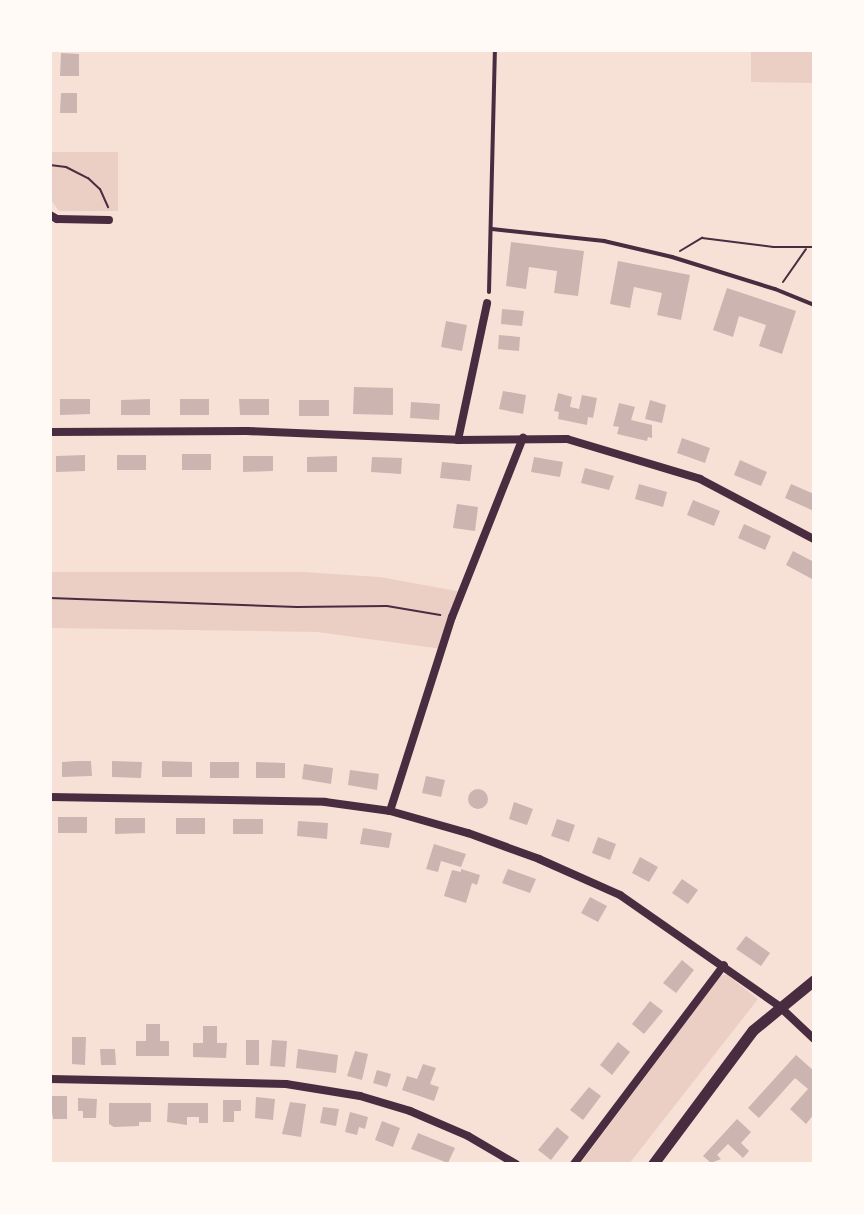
<!DOCTYPE html>
<style>
body{margin:0}
#map{position:relative;width:864px;height:1214px;overflow:hidden;background:#f7e1d7;font-family:"Varela Round",sans-serif}
div>[style]{position:absolute}
.green>*{inset:0;background:#ebcfc5}
.building>*{inset:0;background:#ccb4b1}
.round{border-radius:50%}
.path>*{height:2px;margin:-1px;padding:0 1px;transform-origin:1px;border-radius:1px;background:#4a2c40}
.service>*{height:4px;margin:-2px;padding:0 2px;transform-origin:2px;border-radius:2px;background:#4a2c40}
.minor>*{height:8px;margin:-4px;padding:0 4px;transform-origin:4px;border-radius:4px;background:#4a2c40}
.secondary>*{height:11px;margin:-5.5px;padding:0 5.5px;transform-origin:5.5px;border-radius:5.5px;background:#4a2c40}
span{translate:-50% -50%;white-space:nowrap;text-align:center;line-height:1.15;-webkit-text-stroke:6px #fffaf5;paint-order:stroke}
.frame{position:absolute;inset:0;border:52px solid #fffaf5;pointer-events:none}
</style>
<div id="map">
<div class="green">
<i style="clip-path:polygon(751px 50px,814px 50px,814px 83px,751px 82px)"></i>
<i style="clip-path:polygon(50px 152px,118px 152px,118px 211px,59px 211px,50px 199px)"></i>
<i style="clip-path:polygon(50px 572px,303px 572px,380px 577px,462px 592px,442px 649px,317px 632px,50px 628px)"></i>
<i style="clip-path:polygon(726px 974px,758px 999px,629px 1164px,580px 1164px,720px 976px)"></i>
</div>
<div class="building">
<i style="clip-path:polygon(61px 53px,79px 54px,79px 76px,60px 76px)"></i>
<i style="clip-path:polygon(61px 93px,77px 93px,77px 113px,60px 113px)"></i>
<i style="clip-path:polygon(511px 242px,584px 251px,578px 296px,554px 293px,557px 271px,529px 267px,526px 289px,506px 286px)"></i>
<i style="clip-path:polygon(618px 261px,690px 275px,681px 320px,657px 315px,662px 293px,634px 287px,630px 308px,610px 304px)"></i>
<i style="clip-path:polygon(727px 288px,796px 311px,782px 354px,759px 346px,766px 325px,739px 316px,733px 337px,713px 330px)"></i>
<i style="clip-path:polygon(502px 309px,524px 311px,522px 326px,501px 324px)"></i>
<i style="clip-path:polygon(446px 321px,467px 325px,462px 351px,441px 347px)"></i>
<i style="clip-path:polygon(499px 335px,520px 337px,519px 351px,498px 349px)"></i>
<i style="clip-path:polygon(354px 387px,393px 388px,393px 415px,353px 414px)"></i>
<i style="clip-path:polygon(503px 391px,526px 395px,523px 414px,499px 409px)"></i>
<i style="clip-path:polygon(558px 393px,572px 397px,570px 407px,579px 409px,582px 395px,597px 398px,593px 418px,588px 417px,587px 425px,558px 419px,559px 412px,554px 411px)"></i>
<i style="clip-path:polygon(60px 399px,90px 399px,90px 414px,60px 415px)"></i>
<i style="clip-path:polygon(150px 399px,150px 415px,121px 415px,121px 400px)"></i>
<i style="clip-path:polygon(180px 399px,209px 399px,209px 415px,180px 415px)"></i>
<i style="clip-path:polygon(239px 399px,269px 399px,269px 415px,240px 415px)"></i>
<i style="clip-path:polygon(299px 400px,329px 400px,329px 416px,299px 416px)"></i>
<i style="clip-path:polygon(650px 400px,666px 405px,662px 423px,645px 419px)"></i>
<i style="clip-path:polygon(411px 402px,440px 404px,439px 420px,410px 418px)"></i>
<i style="clip-path:polygon(619px 403px,635px 407px,631px 420px,652px 425px,652px 438px,648px 437px,647px 441px,617px 434px,619px 427px,613px 426px)"></i>
<i style="clip-path:polygon(682px 438px,710px 448px,705px 463px,677px 453px)"></i>
<i style="clip-path:polygon(182px 454px,211px 454px,211px 470px,182px 470px)"></i>
<i style="clip-path:polygon(85px 455px,85px 471px,56px 472px,56px 456px)"></i>
<i style="clip-path:polygon(117px 455px,146px 455px,146px 470px,117px 470px)"></i>
<i style="clip-path:polygon(243px 456px,273px 456px,273px 471px,243px 472px)"></i>
<i style="clip-path:polygon(337px 456px,337px 472px,307px 472px,307px 457px)"></i>
<i style="clip-path:polygon(372px 457px,402px 458px,401px 474px,371px 472px)"></i>
<i style="clip-path:polygon(534px 457px,563px 462px,560px 477px,531px 472px)"></i>
<i style="clip-path:polygon(740px 460px,767px 472px,761px 486px,734px 475px)"></i>
<i style="clip-path:polygon(442px 462px,472px 465px,470px 481px,440px 478px)"></i>
<i style="clip-path:polygon(585px 468px,614px 476px,609px 490px,581px 483px)"></i>
<i style="clip-path:polygon(639px 484px,667px 492px,663px 507px,635px 499px)"></i>
<i style="clip-path:polygon(791px 484px,814px 494px,814px 511px,785px 498px)"></i>
<i style="clip-path:polygon(693px 500px,720px 511px,714px 526px,687px 515px)"></i>
<i style="clip-path:polygon(457px 504px,478px 507px,475px 531px,453px 528px)"></i>
<i style="clip-path:polygon(744px 524px,771px 536px,765px 550px,738px 538px)"></i>
<i style="clip-path:polygon(793px 551px,814px 562px,812px 579px,786px 565px)"></i>
<i style="clip-path:polygon(77px 761px,91px 761px,92px 776px,62px 777px,62px 762px)"></i>
<i style="clip-path:polygon(112px 761px,142px 762px,141px 778px,112px 777px)"></i>
<i style="clip-path:polygon(162px 761px,192px 762px,192px 777px,162px 777px)"></i>
<i style="clip-path:polygon(210px 762px,239px 762px,239px 778px,210px 778px)"></i>
<i style="clip-path:polygon(256px 762px,285px 763px,285px 778px,256px 778px)"></i>
<i style="clip-path:polygon(304px 764px,333px 768px,331px 784px,302px 779px)"></i>
<i style="clip-path:polygon(350px 770px,379px 774px,377px 790px,348px 785px)"></i>
<i style="clip-path:polygon(426px 776px,445px 780px,441px 797px,422px 793px)"></i>
<i class="round" style="left:468px;top:789px;width:20px;height:20px"></i>
<i style="clip-path:polygon(514px 802px,533px 809px,527px 825px,509px 819px)"></i>
<i style="clip-path:polygon(58px 817px,87px 817px,87px 833px,58px 833px)"></i>
<i style="clip-path:polygon(115px 818px,145px 818px,145px 833px,115px 834px)"></i>
<i style="clip-path:polygon(176px 818px,205px 818px,205px 834px,176px 834px)"></i>
<i style="clip-path:polygon(233px 819px,263px 819px,263px 834px,233px 834px)"></i>
<i style="clip-path:polygon(557px 819px,575px 825px,569px 842px,551px 836px)"></i>
<i style="clip-path:polygon(298px 821px,328px 823px,327px 839px,297px 836px)"></i>
<i style="clip-path:polygon(363px 828px,392px 833px,389px 848px,360px 844px)"></i>
<i style="clip-path:polygon(598px 837px,616px 844px,610px 860px,592px 853px)"></i>
<i style="clip-path:polygon(434px 844px,466px 854px,461px 867px,441px 861px,438px 872px,426px 869px)"></i>
<i style="clip-path:polygon(640px 857px,658px 867px,649px 882px,632px 873px)"></i>
<i style="clip-path:polygon(461px 869px,480px 875px,477px 885px,472px 883px,466px 903px,444px 896px,452px 870px,461px 872px)"></i>
<i style="clip-path:polygon(508px 869px,536px 879px,530px 893px,502px 883px)"></i>
<i style="clip-path:polygon(682px 879px,698px 890px,688px 904px,672px 893px)"></i>
<i style="clip-path:polygon(590px 897px,607px 906px,598px 922px,581px 913px)"></i>
<i style="clip-path:polygon(746px 936px,770px 953px,761px 966px,736px 949px)"></i>
<i style="clip-path:polygon(682px 960px,694px 970px,676px 993px,663px 983px)"></i>
<i style="clip-path:polygon(650px 1001px,663px 1011px,644px 1034px,632px 1024px)"></i>
<i style="clip-path:polygon(146px 1024px,160px 1024px,160px 1041px,169px 1041px,169px 1056px,136px 1056px,136px 1041px,146px 1041px)"></i>
<i style="clip-path:polygon(203px 1026px,217px 1026px,217px 1043px,227px 1043px,226px 1058px,193px 1057px,193px 1043px,203px 1043px)"></i>
<i style="clip-path:polygon(72px 1037px,86px 1037px,85px 1065px,72px 1064px)"></i>
<i style="clip-path:polygon(246px 1040px,259px 1040px,259px 1065px,246px 1065px)"></i>
<i style="clip-path:polygon(272px 1040px,287px 1041px,285px 1067px,270px 1066px)"></i>
<i style="clip-path:polygon(618px 1042px,630px 1052px,612px 1075px,600px 1065px)"></i>
<i style="clip-path:polygon(100px 1049px,115px 1049px,116px 1065px,101px 1065px)"></i>
<i style="clip-path:polygon(298px 1049px,338px 1055px,336px 1073px,296px 1068px)"></i>
<i style="clip-path:polygon(355px 1051px,368px 1054px,362px 1080px,347px 1076px)"></i>
<i style="clip-path:polygon(796px 1055px,814px 1071px,814px 1114px,806px 1124px,790px 1109px,808px 1089px,795px 1078px,759px 1118px,748px 1108px)"></i>
<i style="clip-path:polygon(423px 1064px,436px 1068px,430px 1084px,439px 1087px,434px 1101px,402px 1090px,407px 1076px,417px 1079px)"></i>
<i style="clip-path:polygon(377px 1070px,391px 1074px,387px 1087px,373px 1083px)"></i>
<i style="clip-path:polygon(589px 1087px,601px 1096px,583px 1120px,570px 1110px)"></i>
<i style="clip-path:polygon(50px 1096px,67px 1096px,67px 1119px,53px 1119px)"></i>
<i style="clip-path:polygon(256px 1097px,275px 1099px,273px 1120px,255px 1118px)"></i>
<i style="clip-path:polygon(78px 1098px,97px 1099px,96px 1118px,83px 1118px,83px 1111px,78px 1111px)"></i>
<i style="clip-path:polygon(223px 1100px,241px 1100px,241px 1111px,234px 1111px,234px 1122px,223px 1122px)"></i>
<i style="clip-path:polygon(290px 1102px,306px 1104px,301px 1137px,282px 1134px)"></i>
<i style="clip-path:polygon(109px 1103px,151px 1103px,151px 1122px,139px 1122px,139px 1126px,114px 1127px,109px 1124px)"></i>
<i style="clip-path:polygon(168px 1103px,208px 1103px,208px 1123px,199px 1123px,199px 1117px,187px 1117px,187px 1125px,167px 1122px)"></i>
<i style="clip-path:polygon(323px 1107px,339px 1109px,336px 1126px,320px 1123px)"></i>
<i style="clip-path:polygon(350px 1112px,368px 1117px,365px 1129px,359px 1127px,357px 1135px,345px 1132px)"></i>
<i style="clip-path:polygon(737px 1119px,751px 1132px,741px 1143px,749px 1151px,743px 1158px,728px 1144px,717px 1155px,721px 1159px,711px 1163px,703px 1156px)"></i>
<i style="clip-path:polygon(382px 1121px,400px 1128px,393px 1147px,375px 1140px)"></i>
<i style="clip-path:polygon(557px 1127px,569px 1137px,551px 1160px,538px 1150px)"></i>
<i style="clip-path:polygon(418px 1133px,455px 1148px,448px 1163px,411px 1149px)"></i>
</div>
<div class="path">
<i style="left:50px;top:165px;width:16px;rotate:7deg"></i>
<i style="left:66px;top:167px;width:25px;rotate:27deg"></i>
<i style="left:88px;top:178px;width:16px;rotate:43deg"></i>
<i style="left:100px;top:189px;width:20px;rotate:66deg"></i>
<i style="left:680px;top:251px;width:26px;rotate:-31deg"></i>
<i style="left:702px;top:238px;width:72px;rotate:7.2deg"></i>
<i style="left:773px;top:247px;width:41px"></i>
<i style="left:783px;top:282px;width:40px;rotate:-55.1deg"></i>
<i style="left:50px;top:598px;width:247px;rotate:2.1deg"></i>
<i style="left:297px;top:607px;width:90px;rotate:-0.6deg"></i>
<i style="left:387px;top:606px;width:54px;rotate:9.6deg"></i>
</div>
<div class="service">
<i style="left:492px;top:229px;width:113px;rotate:6.1deg"></i>
<i style="left:604px;top:241px;width:70px;rotate:13.2deg"></i>
<i style="left:672px;top:257px;width:108px;rotate:17.3deg"></i>
<i style="left:775px;top:289px;width:42px;rotate:22.3deg"></i>
<i style="left:489px;top:292px;width:242px;rotate:-88.6deg"></i>
</div>
<div class="minor">
<i style="left:50px;top:215px;width:8px;rotate:30deg"></i>
<i style="left:57px;top:219px;width:52px;rotate:1.1deg"></i>
<i style="left:50px;top:432px;width:197px;rotate:-0.3deg"></i>
<i style="left:247px;top:431px;width:211px;rotate:2.4deg"></i>
<i style="left:458px;top:440px;width:109px;rotate:-0.5deg"></i>
<i style="left:567px;top:439px;width:139px;rotate:16.7deg"></i>
<i style="left:700px;top:479px;width:129px;rotate:27.8deg"></i>
<i style="left:458px;top:440px;width:140px;rotate:-78deg"></i>
<i style="left:50px;top:797px;width:275px;rotate:1deg"></i>
<i style="left:325px;top:802px;width:66px;rotate:7.9deg"></i>
<i style="left:390px;top:811px;width:81px;rotate:15.8deg"></i>
<i style="left:468px;top:833px;width:76px;rotate:20.1deg"></i>
<i style="left:539px;top:859px;width:89px;rotate:24deg"></i>
<i style="left:620px;top:895px;width:194px;rotate:34.9deg"></i>
<i style="left:779px;top:1006px;width:48px;rotate:43.3deg"></i>
<i style="left:390px;top:811px;width:204px;rotate:-72.3deg"></i>
<i style="left:452px;top:617px;width:193px;rotate:-68.4deg"></i>
<i style="left:50px;top:1079px;width:236px;rotate:1.2deg"></i>
<i style="left:286px;top:1084px;width:75px;rotate:9.2deg"></i>
<i style="left:360px;top:1096px;width:52px;rotate:16.7deg"></i>
<i style="left:410px;top:1111px;width:63px;rotate:23.3deg"></i>
<i style="left:468px;top:1136px;width:56px;rotate:30.3deg"></i>
<i style="left:574px;top:1164px;width:249px;rotate:-53deg"></i>
</div>
<div class="secondary">
<i style="left:653px;top:1164px;width:167px;rotate:-53.3deg"></i>
<i style="left:753px;top:1030px;width:79px;rotate:-39.3deg"></i>
</div>
<div class="frame"></div>
</div>
